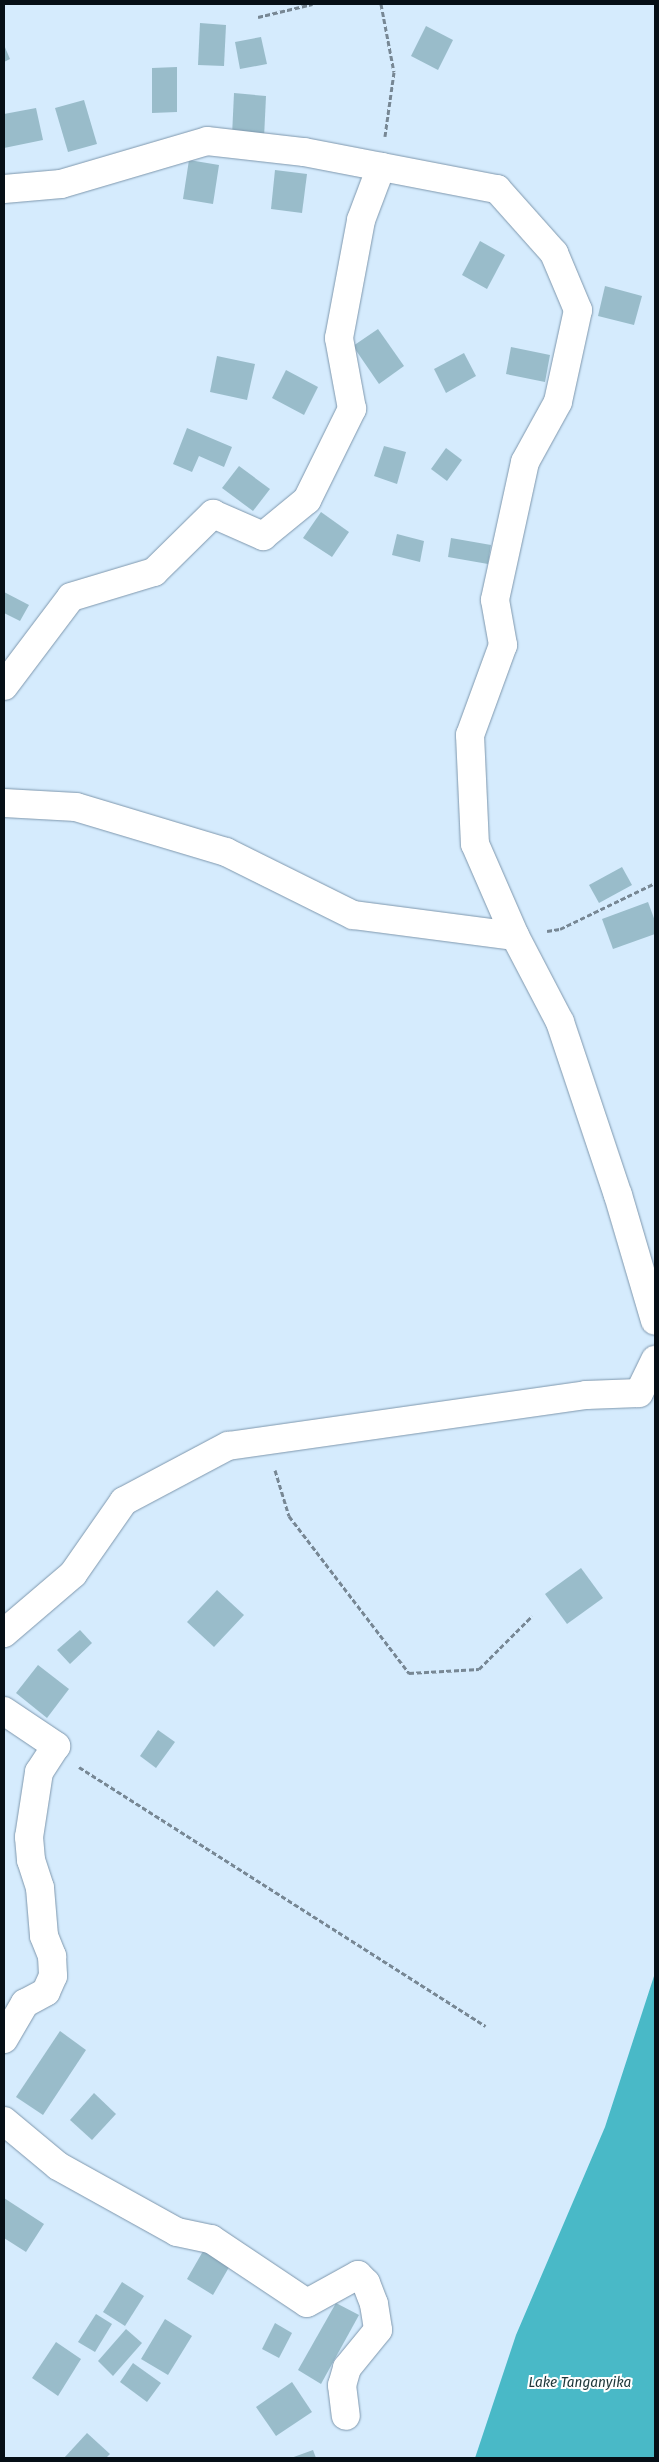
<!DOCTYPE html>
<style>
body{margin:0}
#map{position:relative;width:659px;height:2462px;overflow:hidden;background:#d5ebfd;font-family:"Fira Sans Condensed",sans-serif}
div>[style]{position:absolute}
.water>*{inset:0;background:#49b9c7}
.building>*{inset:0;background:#99bcca}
.path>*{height:3px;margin-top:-1.5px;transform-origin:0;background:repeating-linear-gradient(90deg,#778794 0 5px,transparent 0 7.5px)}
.roads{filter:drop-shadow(0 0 1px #7e97ad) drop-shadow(0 0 1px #7e97ad)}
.minor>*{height:28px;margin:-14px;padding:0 14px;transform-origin:14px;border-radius:14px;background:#fff}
span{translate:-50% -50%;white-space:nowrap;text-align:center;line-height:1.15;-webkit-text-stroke:4px #fff;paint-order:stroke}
.water-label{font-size:15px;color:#1e373a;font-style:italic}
.frame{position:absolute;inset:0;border:5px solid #060f16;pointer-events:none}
</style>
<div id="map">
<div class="water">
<i style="clip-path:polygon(655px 1973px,655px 2458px,475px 2458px,516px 2335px,605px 2127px)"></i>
</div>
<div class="building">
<i style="clip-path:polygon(200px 23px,226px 25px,224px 66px,198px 65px)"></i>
<i style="clip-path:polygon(426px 26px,453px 40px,438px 70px,411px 56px)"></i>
<i style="clip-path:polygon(261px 37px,267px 64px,240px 69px,235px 42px)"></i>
<i style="clip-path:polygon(4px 45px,10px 59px,4px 62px)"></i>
<i style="clip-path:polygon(177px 67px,177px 112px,152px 113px,152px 68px)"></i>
<i style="clip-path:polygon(234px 93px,266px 96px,264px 138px,232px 136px)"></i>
<i style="clip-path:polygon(84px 100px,97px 144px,68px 152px,55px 108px)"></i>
<i style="clip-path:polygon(36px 108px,43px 140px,4px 148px,4px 114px)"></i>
<i style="clip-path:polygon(189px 160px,219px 165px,213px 204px,183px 199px)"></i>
<i style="clip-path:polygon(275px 170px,307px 174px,302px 213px,271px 209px)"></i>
<i style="clip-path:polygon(480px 241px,505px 255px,487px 289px,462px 275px)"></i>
<i style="clip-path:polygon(605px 286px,642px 296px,634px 325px,598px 316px)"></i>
<i style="clip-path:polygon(378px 329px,404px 366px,379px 384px,353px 346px)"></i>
<i style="clip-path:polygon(511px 347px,550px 355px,545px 382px,506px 374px)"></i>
<i style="clip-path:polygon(464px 353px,476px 376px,446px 393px,434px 369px)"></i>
<i style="clip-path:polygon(217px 356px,255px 364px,247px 400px,210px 392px)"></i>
<i style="clip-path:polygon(286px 370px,318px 387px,304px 415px,272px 398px)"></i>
<i style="clip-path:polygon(187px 428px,232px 447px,224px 467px,199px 456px,192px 472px,173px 464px)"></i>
<i style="clip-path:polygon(384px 446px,406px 452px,397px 484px,374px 476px)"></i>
<i style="clip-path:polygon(446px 448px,462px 460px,447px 481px,431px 469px)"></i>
<i style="clip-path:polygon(239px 466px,270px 489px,253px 511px,222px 488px)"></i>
<i style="clip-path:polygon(321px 512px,349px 532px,332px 557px,303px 538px)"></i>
<i style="clip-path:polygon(397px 534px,424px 541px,420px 562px,392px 555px)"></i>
<i style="clip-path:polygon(451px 538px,491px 545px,488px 564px,448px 557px)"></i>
<i style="clip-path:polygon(4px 592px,29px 605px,20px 621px,4px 613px)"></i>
<i style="clip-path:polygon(622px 867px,632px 885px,599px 903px,589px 885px)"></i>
<i style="clip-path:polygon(648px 902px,655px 921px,655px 934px,613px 949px,602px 919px)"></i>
<i style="clip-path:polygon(581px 1568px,603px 1598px,567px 1624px,545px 1594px)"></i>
<i style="clip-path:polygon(217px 1590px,244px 1615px,214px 1647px,187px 1622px)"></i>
<i style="clip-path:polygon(80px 1630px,92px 1643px,70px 1664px,57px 1650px)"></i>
<i style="clip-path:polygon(38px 1665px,69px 1689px,47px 1718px,16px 1693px)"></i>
<i style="clip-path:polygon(158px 1730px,175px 1742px,156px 1768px,140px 1756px)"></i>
<i style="clip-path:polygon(60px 2031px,86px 2050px,43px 2115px,16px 2097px)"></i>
<i style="clip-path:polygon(94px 2093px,116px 2114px,92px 2140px,70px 2120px)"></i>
<i style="clip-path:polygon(4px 2198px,44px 2224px,26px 2252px,4px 2238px)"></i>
<i style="clip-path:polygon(206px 2246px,232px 2262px,213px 2295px,187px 2279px)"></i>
<i style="clip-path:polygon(122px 2282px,144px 2296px,125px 2326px,103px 2312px)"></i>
<i style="clip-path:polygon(336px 2303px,359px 2315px,321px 2384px,298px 2370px)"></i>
<i style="clip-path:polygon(96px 2314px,112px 2324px,95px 2352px,78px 2342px)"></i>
<i style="clip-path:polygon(165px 2319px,192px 2336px,168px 2375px,141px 2359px)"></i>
<i style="clip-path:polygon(275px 2323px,292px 2333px,279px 2358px,262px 2349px)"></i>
<i style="clip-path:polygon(126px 2329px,142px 2343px,113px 2376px,98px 2361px)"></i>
<i style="clip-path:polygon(56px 2342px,81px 2359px,58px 2396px,32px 2378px)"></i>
<i style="clip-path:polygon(133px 2363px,161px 2383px,147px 2402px,120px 2382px)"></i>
<i style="clip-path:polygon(292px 2382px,312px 2412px,276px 2436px,256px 2407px)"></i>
<i style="clip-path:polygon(87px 2433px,110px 2454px,106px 2458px,64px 2458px)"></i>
<i style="clip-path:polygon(313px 2450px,316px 2458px,291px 2458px)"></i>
</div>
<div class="path">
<i style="left:381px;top:4px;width:69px;rotate:79.2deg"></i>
<i style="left:394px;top:72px;width:65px;rotate:98deg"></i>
<i style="left:258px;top:17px;width:56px;rotate:-13.5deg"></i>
<i style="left:547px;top:931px;width:13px;rotate:-9deg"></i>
<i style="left:560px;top:929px;width:106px;rotate:-25.8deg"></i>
<i style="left:275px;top:1470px;width:48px;rotate:73.1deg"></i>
<i style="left:289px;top:1516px;width:198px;rotate:52.6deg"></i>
<i style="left:409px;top:1673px;width:70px;rotate:-3.3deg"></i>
<i style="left:479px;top:1669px;width:75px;rotate:-45deg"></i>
<i style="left:79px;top:1767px;width:482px;rotate:32.5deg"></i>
</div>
<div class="roads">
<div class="minor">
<i style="left:4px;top:189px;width:57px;rotate:-5deg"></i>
<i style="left:61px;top:184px;width:152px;rotate:-16.4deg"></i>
<i style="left:207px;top:141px;width:98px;rotate:6.5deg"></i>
<i style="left:304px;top:152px;width:197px;rotate:10.9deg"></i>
<i style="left:497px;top:189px;width:86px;rotate:48.3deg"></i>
<i style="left:554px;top:253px;width:62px;rotate:67.2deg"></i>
<i style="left:578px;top:310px;width:94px;rotate:102.3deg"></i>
<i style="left:558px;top:402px;width:68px;rotate:118.8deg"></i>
<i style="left:525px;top:462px;width:141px;rotate:102.3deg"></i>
<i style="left:495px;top:600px;width:46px;rotate:79.9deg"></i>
<i style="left:503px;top:645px;width:96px;rotate:110.1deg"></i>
<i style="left:470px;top:735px;width:109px;rotate:87.4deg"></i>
<i style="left:475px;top:844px;width:100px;rotate:66.5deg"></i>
<i style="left:515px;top:936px;width:97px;rotate:62.4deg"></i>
<i style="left:560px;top:1022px;width:182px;rotate:71.5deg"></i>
<i style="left:618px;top:1195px;width:131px;rotate:73.6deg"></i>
<i style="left:4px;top:686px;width:111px;rotate:-53deg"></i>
<i style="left:71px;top:597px;width:87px;rotate:-16.8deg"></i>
<i style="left:154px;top:572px;width:83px;rotate:-44.5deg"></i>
<i style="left:213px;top:514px;width:55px;rotate:23.7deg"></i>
<i style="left:263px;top:536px;width:57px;rotate:-39.3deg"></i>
<i style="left:307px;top:500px;width:102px;rotate:-63.7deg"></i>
<i style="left:352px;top:409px;width:72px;rotate:-100.4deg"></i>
<i style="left:339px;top:338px;width:120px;rotate:-79.4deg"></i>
<i style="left:361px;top:220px;width:57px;rotate:-69.3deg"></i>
<i style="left:4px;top:803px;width:72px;rotate:3.2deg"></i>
<i style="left:76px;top:807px;width:157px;rotate:16.7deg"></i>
<i style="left:226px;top:852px;width:142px;rotate:26.4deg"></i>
<i style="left:353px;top:915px;width:163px;rotate:7.4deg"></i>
<i style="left:4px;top:1633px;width:91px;rotate:-40.5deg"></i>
<i style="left:73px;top:1574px;width:89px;rotate:-55.1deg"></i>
<i style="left:124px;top:1501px;width:118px;rotate:-27.9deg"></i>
<i style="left:228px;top:1446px;width:362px;rotate:-8.1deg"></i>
<i style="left:586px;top:1395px;width:53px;rotate:-2.2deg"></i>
<i style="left:639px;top:1393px;width:37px;rotate:-64deg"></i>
<i style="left:4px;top:1711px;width:63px;rotate:33.9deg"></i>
<i style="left:56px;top:1746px;width:31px;rotate:123deg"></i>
<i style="left:39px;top:1772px;width:66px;rotate:98.7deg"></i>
<i style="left:29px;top:1837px;width:23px;rotate:85deg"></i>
<i style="left:31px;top:1860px;width:29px;rotate:72deg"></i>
<i style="left:40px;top:1888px;width:48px;rotate:85.2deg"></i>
<i style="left:44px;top:1936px;width:22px;rotate:68deg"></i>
<i style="left:52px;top:1956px;width:20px;rotate:87deg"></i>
<i style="left:53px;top:1976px;width:17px;rotate:114deg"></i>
<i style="left:46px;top:1992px;width:24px;rotate:152deg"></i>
<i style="left:25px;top:2003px;width:42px;rotate:120.3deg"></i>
<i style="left:4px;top:2121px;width:70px;rotate:39.8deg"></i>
<i style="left:58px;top:2166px;width:136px;rotate:29deg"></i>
<i style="left:177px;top:2232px;width:35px;rotate:12deg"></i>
<i style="left:211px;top:2239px;width:115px;rotate:33.7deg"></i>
<i style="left:307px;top:2303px;width:58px;rotate:-28.8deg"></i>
<i style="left:358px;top:2275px;width:11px;rotate:45deg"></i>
<i style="left:366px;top:2283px;width:22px;rotate:69deg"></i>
<i style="left:374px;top:2304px;width:26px;rotate:81deg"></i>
<i style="left:378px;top:2330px;width:49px;rotate:129.2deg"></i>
<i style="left:347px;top:2368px;width:18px;rotate:106deg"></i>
<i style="left:342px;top:2385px;width:31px;rotate:83deg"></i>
</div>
</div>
<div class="water-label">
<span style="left:580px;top:2383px">Lake Tanganyika</span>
</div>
<div class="frame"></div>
</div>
